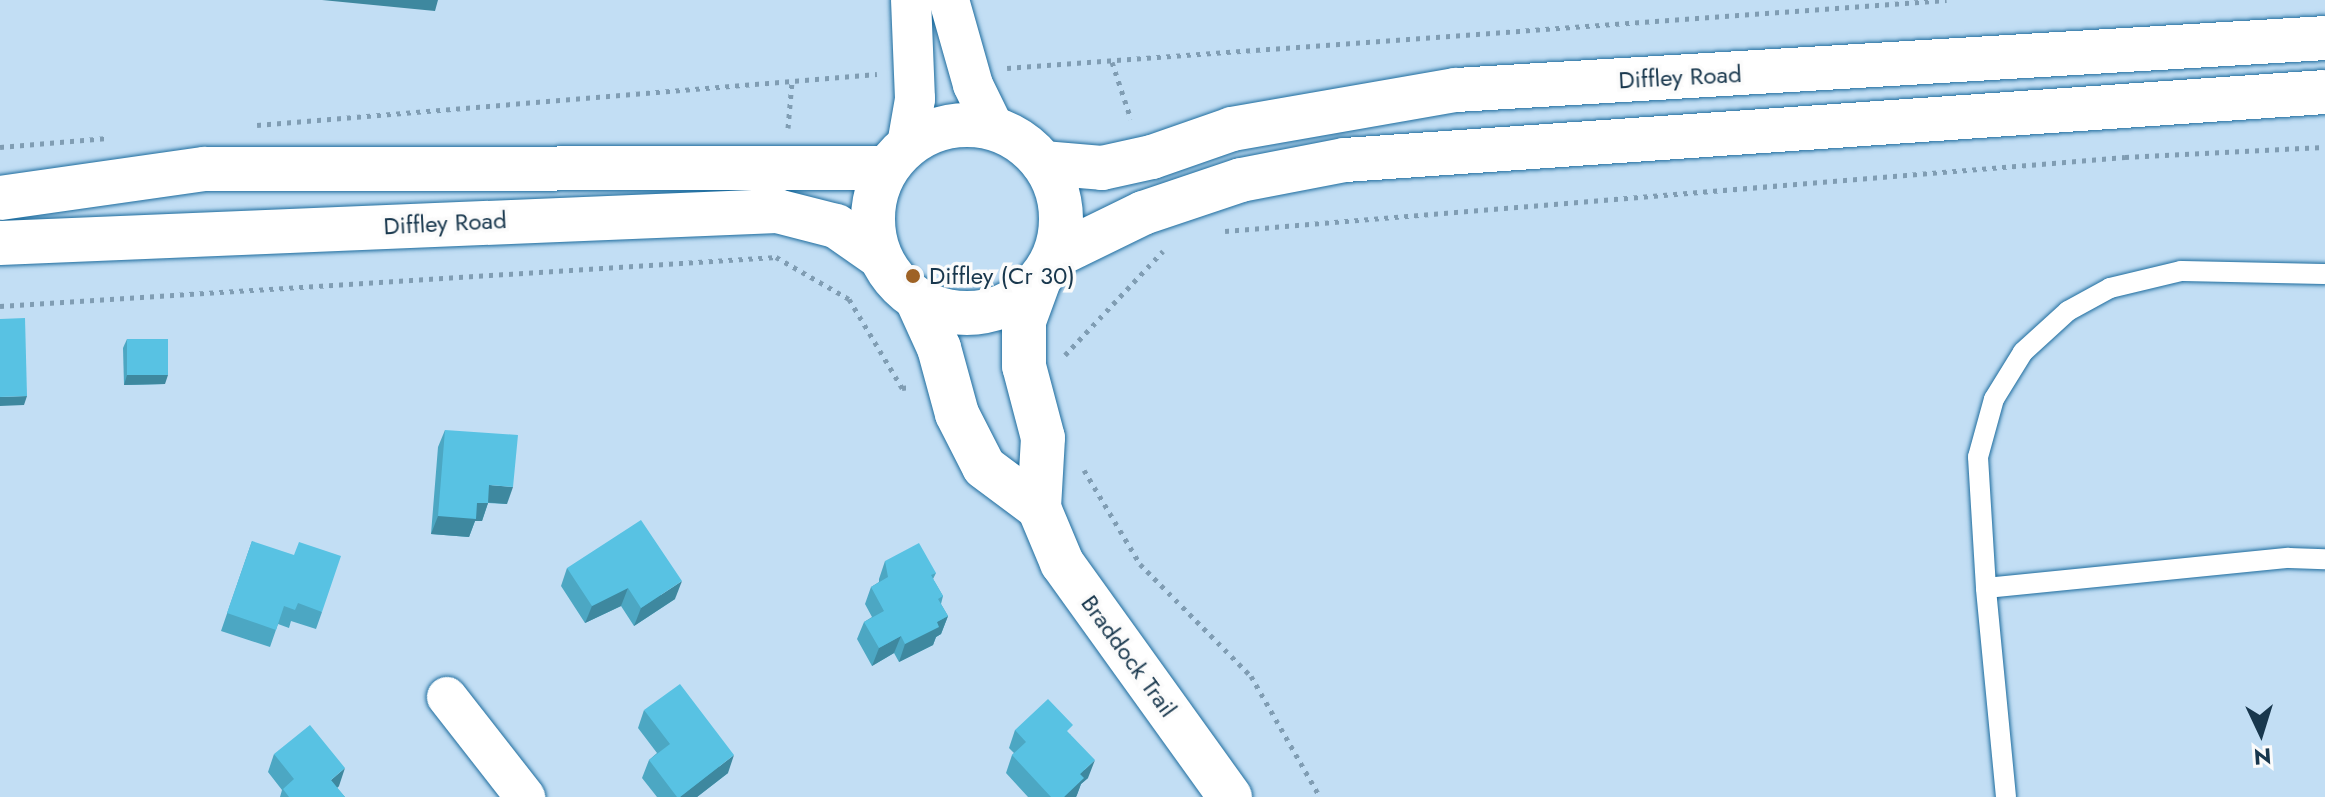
<!DOCTYPE html>
<style>
body{margin:0}
#map{position:relative;width:2325px;height:797px;overflow:hidden;background:#c2def4;font-family:Jost,sans-serif}
div>[style]{position:absolute}
.path>*{height:5px;margin-top:-2.5px;transform-origin:0;background:repeating-linear-gradient(90deg,#809db3 0 4px,transparent 0 10px)}
.roads{filter:drop-shadow(0 0 2px #1d6c9e) drop-shadow(0 0 2px #1d6c9e)}
.lane>*{height:20px;margin:-10px;padding:0 10px;transform-origin:10px;border-radius:10px;background:#fff}
.street>*{height:40px;margin:-20px;padding:0 20px;transform-origin:20px;border-radius:20px;background:#fff}
.secondary>*{height:44px;margin:-22px;padding:0 22px;transform-origin:22px;border-radius:22px;background:#fff}
.secondary>.ring{margin:-22px;padding:0;box-sizing:content-box;background:none;border:44px solid #fff;border-radius:50%}
.wall>*{inset:0;background:#4ca7c3}
.shaded-wall>*{inset:0;background:#3e889f}
.building>*{inset:0;background:#58c2e3}
.dots>*{width:22px;height:22px;translate:-50% -50%;box-sizing:border-box;border:4px solid #fbfbfb;border-radius:50%}
span{translate:-50% -50%;white-space:nowrap;text-align:center;line-height:1.15;-webkit-text-stroke:7px #fbfbfb;paint-order:stroke}
.street-label{font-size:24px;color:#18374d}
.poi-label{font-size:24px;color:#18374d}
.left{translate:0 -50%;text-align:left}
.north{position:absolute;left:2221px;top:693px;width:80px;height:80px;-webkit-text-stroke:6px #fbfbfb;paint-order:stroke;rotate:176deg;font-size:22px;font-weight:700;line-height:32px;text-align:center;color:#18374d}
.north::after{content:'';display:block;margin:auto;width:28px;height:36px;background:#18374d;clip-path:polygon(50% 0,100% 100%,50% 72%,0 100%)}
</style>
<div id="map">
<div class="path">
<i style="left:1112px;top:62px;width:60px;rotate:71.6deg"></i>
<i style="left:1007px;top:68px;width:942px;rotate:-4.14deg"></i>
<i style="left:257px;top:125px;width:622px;rotate:-4.7deg"></i>
<i style="left:788px;top:128px;width:47px;rotate:-85.1deg"></i>
<i style="left:0;top:147px;width:108px;rotate:-4.8deg"></i>
<i style="left:1225px;top:231px;width:903px;rotate:-4.7deg"></i>
<i style="left:2125px;top:157px;width:200px;rotate:-2.9deg"></i>
<i style="left:0;top:306px;width:778px;rotate:-3.61deg"></i>
<i style="left:776px;top:257px;width:84px;rotate:29.9deg"></i>
<i style="left:849px;top:299px;width:104px;rotate:59.2deg"></i>
<i style="left:902px;top:388px;width:8px;rotate:-7deg"></i>
<i style="left:1065px;top:355px;width:143px;rotate:-46.7deg"></i>
<i style="left:1084px;top:470px;width:109px;rotate:59.2deg"></i>
<i style="left:1140px;top:564px;width:158px;rotate:45.3deg"></i>
<i style="left:1251px;top:676px;width:139px;rotate:60.3deg"></i>
</div>
<div class="roads">
<div class="lane">
<i style="left:1986px;top:588px;width:131px;rotate:-93.5deg"></i>
<i style="left:1978px;top:457px;width:60px;rotate:-74.6deg"></i>
<i style="left:1994px;top:399px;width:55px;rotate:-58.3deg"></i>
<i style="left:2023px;top:352px;width:61px;rotate:-42.3deg"></i>
<i style="left:2068px;top:311px;width:48px;rotate:-28.7deg"></i>
<i style="left:2110px;top:288px;width:73px;rotate:-13.5deg"></i>
<i style="left:2181px;top:271px;width:144px;rotate:1.2deg"></i>
<i style="left:2006px;top:797px;width:210px;rotate:-95.5deg"></i>
<i style="left:1986px;top:588px;width:304px;rotate:-5.7deg"></i>
<i style="left:2289px;top:558px;width:36px;rotate:2deg"></i>
</div>
<div class="street">
<i style="left:949px;top:0;width:88px;rotate:74.2deg"></i>
<i style="left:973px;top:85px;width:48px;rotate:64deg"></i>
<i style="left:907px;top:145px;width:47px;rotate:-80.1deg"></i>
<i style="left:915px;top:99px;width:99px;rotate:-92.3deg"></i>
<i style="left:447px;top:697px;width:127px;rotate:52deg"></i>
</div>
<div class="secondary">
<i class="ring" style="left:873px;top:125px;width:144px;height:144px"></i>
<i style="left:1043px;top:163px;width:59px;rotate:4.8deg"></i>
<i style="left:1102px;top:168px;width:51px;rotate:-12.4deg"></i>
<i style="left:1152px;top:157px;width:85px;rotate:-19.3deg"></i>
<i style="left:1232px;top:129px;width:227px;rotate:-9.9deg"></i>
<i style="left:1456px;top:90px;width:871px;rotate:-3.42deg"></i>
<i style="left:0;top:198px;width:206px;rotate:-8.1deg"></i>
<i style="left:204px;top:169px;width:682px;rotate:-0.08deg"></i>
<i style="left:0;top:243px;width:778px;rotate:-2.36deg"></i>
<i style="left:777px;top:211px;width:61px;rotate:14.3deg"></i>
<i style="left:836px;top:226px;width:52px;rotate:34.9deg"></i>
<i style="left:1055px;top:256px;width:98px;rotate:-26deg"></i>
<i style="left:1143px;top:213px;width:103px;rotate:-18.6deg"></i>
<i style="left:1241px;top:180px;width:106px;rotate:-10.9deg"></i>
<i style="left:1345px;top:160px;width:982px;rotate:-3.97deg"></i>
<i style="left:1038px;top:283px;width:40px;rotate:110.2deg"></i>
<i style="left:1024px;top:321px;width:45px;rotate:90deg"></i>
<i style="left:1024px;top:366px;width:74px;rotate:75.2deg"></i>
<i style="left:1043px;top:438px;width:70px;rotate:93.3deg"></i>
<i style="left:1039px;top:508px;width:60px;rotate:67.3deg"></i>
<i style="left:1062px;top:563px;width:288px;rotate:54.3deg"></i>
<i style="left:918px;top:302px;width:51px;rotate:65.5deg"></i>
<i style="left:939px;top:348px;width:68px;rotate:74.7deg"></i>
<i style="left:957px;top:414px;width:59px;rotate:63deg"></i>
<i style="left:984px;top:467px;width:69px;rotate:36.7deg"></i>
</div>
</div>
<div class="wall">
<i style="clip-path:polygon(127px 339px,165px 384px,124px 385px,123px 348px)"></i>
<i style="clip-path:polygon(445px 430px,507px 504px,488px 503px,482px 521px,475px 521px,469px 537px,431px 534px,438px 447px)"></i>
<i style="clip-path:polygon(252px 541px,322px 612px,316px 629px,291px 621px,289px 628px,278px 624px,270px 647px,221px 631px)"></i>
<i style="clip-path:polygon(885px 561px,936px 573px,933px 579px,943px 596px,941px 604px,948px 616px,941px 634px,936px 637px,933px 645px,899px 662px,894px 653px,872px 666px,857px 639px,864px 622px,872px 617px,865px 604px,871px 587px,879px 582px,879px 579px)"></i>
<i style="clip-path:polygon(567px 568px,675px 599px,634px 626px,621px 606px,585px 623px,561px 586px)"></i>
<i style="clip-path:polygon(644px 710px,728px 773px,697px 797px,657px 797px,642px 778px,649px 760px,657px 753px,638px 728px)"></i>
<i style="clip-path:polygon(1015px 730px,1070px 734px,1088px 778px,1081px 784px,1076px 797px,1028px 797px,1006px 773px,1012px 755px,1014px 753px,1009px 748px)"></i>
<i style="clip-path:polygon(274px 754px,339px 786px,337px 788px,345px 797px,280px 797px,282px 790px,268px 772px)"></i>
</div>
<div class="shaded-wall">
<i style="clip-path:polygon(322px 0,438px 0,435px 11px)"></i>
<i style="clip-path:polygon(127px 375px,168px 375px,165px 384px,124px 385px)"></i>
<i style="clip-path:polygon(27px 396px,24px 405px,0 406px,0 397px)"></i>
<i style="clip-path:polygon(489px 485px,513px 487px,507px 504px,483px 502px)"></i>
<i style="clip-path:polygon(477px 503px,488px 503px,482px 521px,475px 521px,469px 537px,431px 534px,438px 516px)"></i>
<i style="clip-path:polygon(682px 581px,675px 599px,634px 626px,641px 608px)"></i>
<i style="clip-path:polygon(628px 588px,621px 606px,585px 623px,592px 606px)"></i>
<i style="clip-path:polygon(948px 616px,941px 634px,936px 637px,933px 645px,899px 662px,905px 644px,937px 622px)"></i>
<i style="clip-path:polygon(901px 636px,894px 653px,872px 666px,879px 648px)"></i>
<i style="clip-path:polygon(734px 755px,728px 773px,697px 797px,680px 797px)"></i>
<i style="clip-path:polygon(1095px 760px,1088px 778px,1081px 784px,1077px 795px,1076px 797px,1064px 797px,1080px 774px)"></i>
<i style="clip-path:polygon(345px 768px,339px 786px,326px 797px,331px 780px)"></i>
</div>
<div class="building">
<i style="clip-path:polygon(25px 318px,27px 396px,0 397px,0 319px)"></i>
<i style="clip-path:polygon(127px 339px,168px 339px,168px 375px,127px 375px)"></i>
<i style="clip-path:polygon(445px 430px,518px 435px,513px 487px,489px 485px,488px 503px,477px 503px,476px 519px,438px 516px)"></i>
<i style="clip-path:polygon(641px 520px,682px 581px,641px 608px,628px 588px,592px 606px,567px 568px)"></i>
<i style="clip-path:polygon(252px 541px,294px 555px,299px 542px,341px 556px,322px 612px,298px 603px,295px 610px,284px 606px,276px 630px,227px 613px)"></i>
<i style="clip-path:polygon(919px 543px,936px 573px,931px 575px,943px 596px,938px 599px,948px 616px,937px 622px,939px 627px,905px 644px,901px 636px,879px 648px,864px 622px,884px 611px,871px 587px,888px 577px,885px 561px)"></i>
<i style="clip-path:polygon(680px 684px,734px 755px,680px 797px,677px 797px,649px 760px,670px 744px,644px 710px)"></i>
<i style="clip-path:polygon(1048px 699px,1073px 725px,1067px 731px,1095px 760px,1080px 774px,1084px 778px,1064px 797px,1051px 797px,1012px 755px,1026px 742px,1015px 730px)"></i>
<i style="clip-path:polygon(310px 725px,345px 768px,331px 780px,345px 797px,289px 797px,283px 789px,294px 779px,274px 754px)"></i>
</div>
<div class="dots">
<i style="left:913px;top:276px;background:#9e6225"></i>
</div>
<div class="street-label">
<span style="left:1680px;top:77px;rotate:-3deg">Diffley Road</span>
<span style="left:445px;top:223px;rotate:-3deg">Diffley Road</span>
<span style="left:1129px;top:656px;rotate:54deg">Braddock Trail</span>
</div>
<div class="poi-label">
<span class="left" style="left:929px;top:276px">Diffley (Cr 30)</span>
</div>
<div class="north">N</div>
</div>
